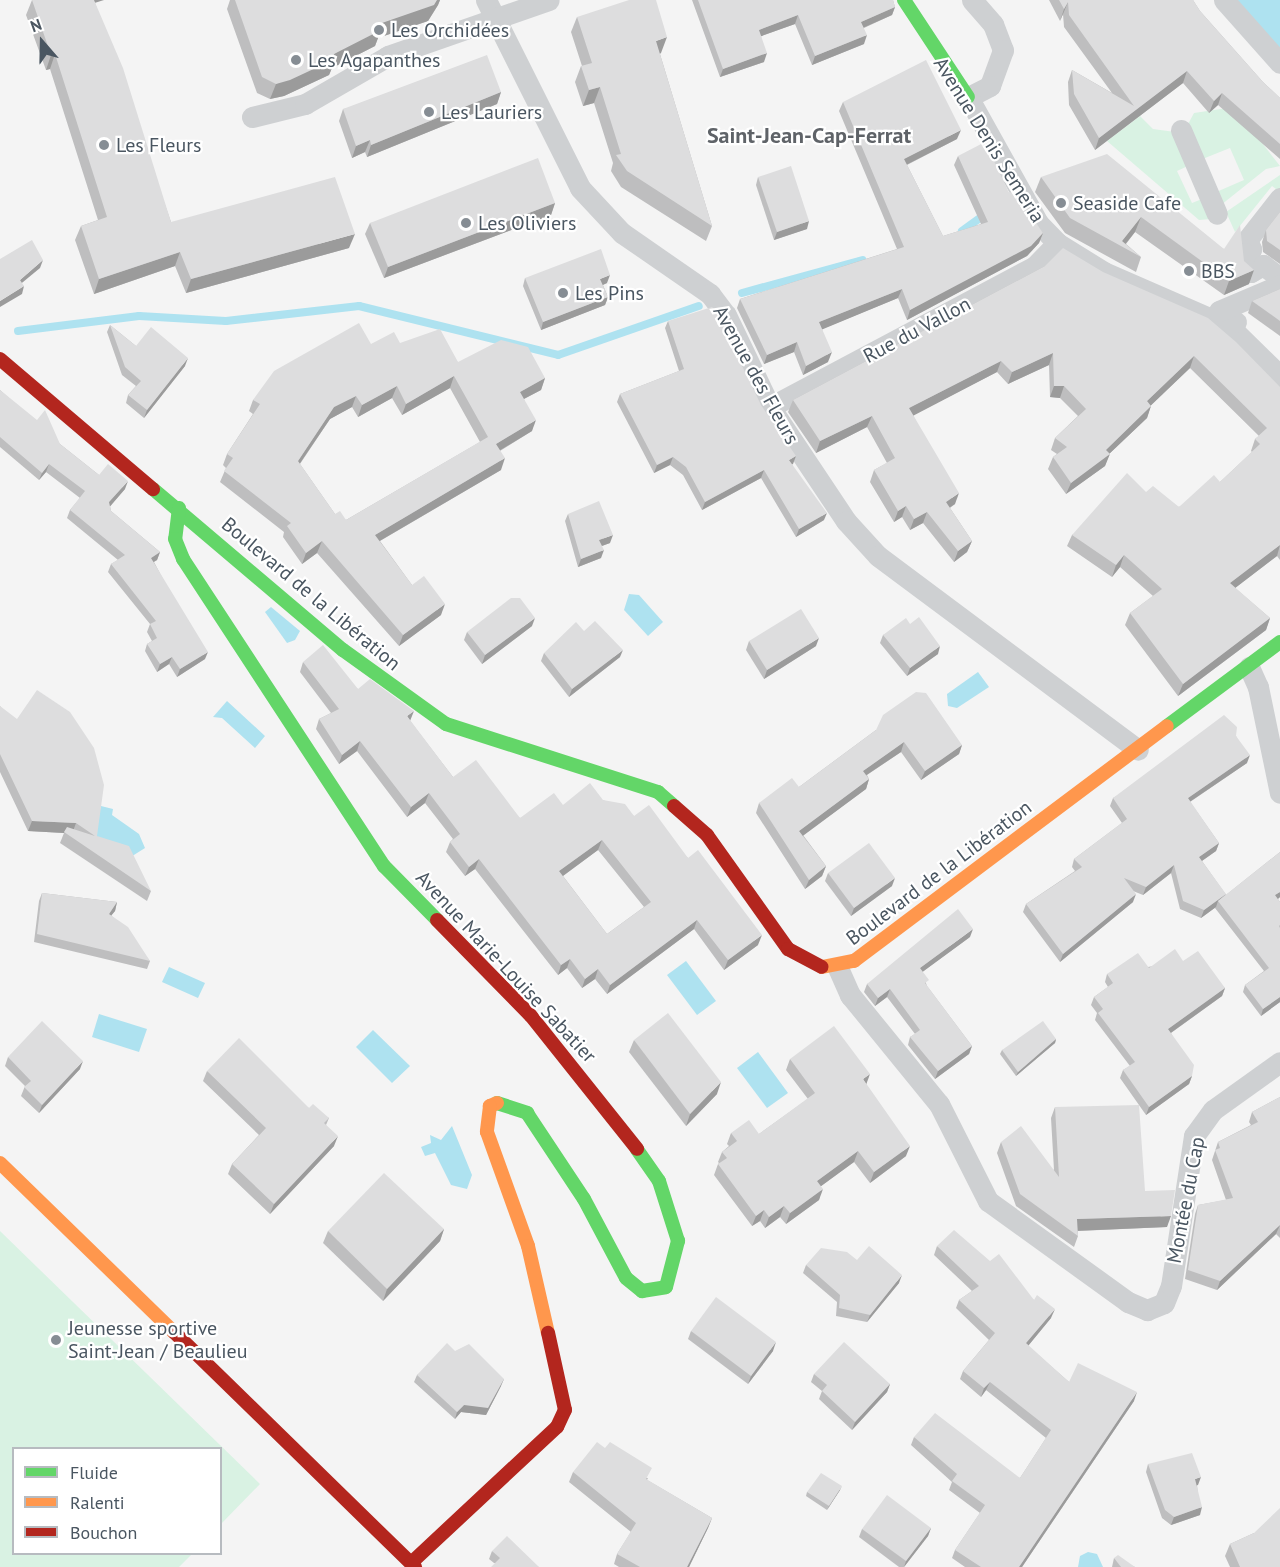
<!DOCTYPE html>
<meta charset="utf-8">
<style>
body{margin:0}
#map{position:relative;width:1280px;height:1567px;overflow:hidden;background:#f4f4f4;font-family:"PT Sans",sans-serif}
div>[style]{position:absolute}
.green>*{inset:0;background:#d9f2e3}
.water>*{inset:0;background:#aee2f0}
.stream>*{height:8px;margin:-4px;padding:0 4px;transform-origin:4px;border-radius:4px;background:#aee2f0}
.street>*{height:21px;margin:-10.5px;padding:0 10.5px;transform-origin:10.5px;border-radius:10.5px;background:#ced0d2}
.fast>*{height:14px;margin:-7px;padding:0 7px;transform-origin:7px;border-radius:7px;background:#63d668}
.slow>*{height:14px;margin:-7px;padding:0 7px;transform-origin:7px;border-radius:7px;background:#ff974d}
.jam>*{height:14px;margin:-7px;padding:0 7px;transform-origin:7px;border-radius:7px;background:#b3261e}
.wall>*{inset:0;background:#bebebf}
.shaded-wall>*{inset:0;background:#9b9b9b}
.building>*{inset:0;background:#ddddde}
.dots>*{width:16px;height:16px;translate:-50% -50%;box-sizing:border-box;border:3px solid #fff;border-radius:50%}
span{translate:-50% -50%;white-space:nowrap;text-align:center;line-height:1.15;-webkit-text-stroke:4.5px #fff;paint-order:stroke}
.poi-label{font-size:20px;color:#4a5661}
.left{translate:0 -50%;text-align:left}
.street-label{font-size:20px;color:#4a5661}
.quarter-label{font-size:22px;color:#5f6368;font-weight:700}
.legend{position:absolute;left:12px;top:1447px;width:210px;height:108px;box-sizing:border-box;background:#fff;border:2px solid #b7bbc0;margin:0;padding:8px 10px;list-style:none;font-size:18px;color:#4a5661}
.legend li{display:flex;align-items:center;gap:12px;height:30px}
.legend b{width:30px;border:2px solid #b7bbc0}
.north{position:absolute;left:12px;top:12px;width:60px;height:60px;-webkit-text-stroke:4px #fff;paint-order:stroke;rotate:340deg;font-size:16px;font-weight:700;line-height:24px;text-align:center;color:#4a5661}
.north::after{content:'';display:block;margin:auto;width:21px;height:27px;background:#4a5661;clip-path:polygon(50% 0,100% 100%,50% 72%,0 100%)}
</style>
<div id="map">
<div class="green">
<i style="clip-path:polygon(1234px 107px,1280px 166px,1266px 169px,1221px 205px,1214px 193px,1244px 180px,1230px 148px,1200px 160px,1186px 128px,1194px 113px)"></i>
<i style="clip-path:polygon(1140px 116px,1153px 129px,1175px 132px,1190px 165px,1177px 171px,1192px 203px,1202px 199px,1211px 219px,1199px 220px,1107px 141px)"></i>
<i style="clip-path:polygon(1280px 175px,1280px 192px,1272px 186px,1235px 232px,1226px 212px)"></i>
<i style="clip-path:polygon(0 1231px,260px 1484px,221px 1524px,220px 1448px,14px 1448px,14px 1554px,192px 1554px,179px 1567px,0 1567px)"></i>
</div>
<div class="water">
<i style="clip-path:polygon(1234px 0,1280px 0,1280px 48px)"></i>
<i style="clip-path:polygon(629px 594px,639px 595px,663px 622px,648px 636px,624px 610px)"></i>
<i style="clip-path:polygon(271px 607px,300px 631px,295px 640px,287px 643px,265px 612px)"></i>
<i style="clip-path:polygon(978px 672px,989px 687px,957px 708px,948px 706px,947px 694px)"></i>
<i style="clip-path:polygon(227px 701px,265px 736px,255px 748px,222px 718px,213px 717px)"></i>
<i style="clip-path:polygon(101px 806px,113px 809px,112px 815px,139px 834px,145px 848px,118px 865px,94px 834px)"></i>
<i style="clip-path:polygon(686px 961px,716px 1001px,697px 1015px,667px 975px)"></i>
<i style="clip-path:polygon(169px 967px,205px 983px,198px 998px,162px 982px)"></i>
<i style="clip-path:polygon(99px 1014px,147px 1029px,139px 1052px,92px 1037px)"></i>
<i style="clip-path:polygon(373px 1030px,410px 1066px,392px 1083px,356px 1047px)"></i>
<i style="clip-path:polygon(758px 1052px,788px 1093px,767px 1108px,737px 1068px)"></i>
<i style="clip-path:polygon(452px 1126px,472px 1175px,467px 1189px,451px 1185px,435px 1153px,425px 1156px,421px 1147px,431px 1143px,430px 1135px,441px 1140px)"></i>
<i style="clip-path:polygon(1088px 1552px,1097px 1554px,1103px 1567px,1078px 1567px,1080px 1556px)"></i>
</div>
<div class="stream">
<i style="left:962px;top:231px;width:32px;rotate:-36deg"></i>
<i style="left:742px;top:293px;width:125px;rotate:-15.3deg"></i>
<i style="left:18px;top:331px;width:122px;rotate:-7.1deg"></i>
<i style="left:139px;top:316px;width:87px;rotate:3.3deg"></i>
<i style="left:226px;top:321px;width:134px;rotate:-6.4deg"></i>
<i style="left:359px;top:306px;width:205px;rotate:13.8deg"></i>
<i style="left:558px;top:355px;width:149px;rotate:-19.2deg"></i>
</div>
<div class="street">
<i style="left:486px;top:0;width:210px;rotate:63.4deg"></i>
<i style="left:580px;top:188px;width:62px;rotate:47deg"></i>
<i style="left:622px;top:233px;width:107px;rotate:34.7deg"></i>
<i style="left:710px;top:294px;width:26px;rotate:53deg"></i>
<i style="left:726px;top:315px;width:102px;rotate:64.4deg"></i>
<i style="left:770px;top:407px;width:137px;rotate:56.3deg"></i>
<i style="left:846px;top:521px;width:47px;rotate:47.6deg"></i>
<i style="left:878px;top:556px;width:324px;rotate:36.7deg"></i>
<i style="left:972px;top:0;width:32px;rotate:49deg"></i>
<i style="left:993px;top:24px;width:28px;rotate:69deg"></i>
<i style="left:1003px;top:50px;width:38px;rotate:110deg"></i>
<i style="left:990px;top:86px;width:25px;rotate:153deg"></i>
<i style="left:968px;top:97px;width:144px;rotate:60.9deg"></i>
<i style="left:1038px;top:223px;width:28px;rotate:46deg"></i>
<i style="left:1057px;top:243px;width:55px;rotate:31.7deg"></i>
<i style="left:1104px;top:272px;width:137px;rotate:23.6deg"></i>
<i style="left:1230px;top:327px;width:70px;rotate:44.4deg"></i>
<i style="left:1224px;top:0;width:84px;rotate:48.4deg"></i>
<i style="left:252px;top:117px;width:55px;rotate:-13.8deg"></i>
<i style="left:305px;top:104px;width:96px;rotate:-30deg"></i>
<i style="left:388px;top:56px;width:170px;rotate:-19.2deg"></i>
<i style="left:1181px;top:130px;width:91px;rotate:66.8deg"></i>
<i style="left:1280px;top:198px;width:53px;rotate:128.2deg"></i>
<i style="left:1247px;top:240px;width:10px;rotate:66deg"></i>
<i style="left:1251px;top:249px;width:7px;rotate:146deg"></i>
<i style="left:1245px;top:253px;width:20px;rotate:72deg"></i>
<i style="left:1251px;top:272px;width:14px;rotate:-30deg"></i>
<i style="left:1263px;top:265px;width:21px;rotate:37deg"></i>
<i style="left:1236px;top:322px;width:20px;rotate:-147deg"></i>
<i style="left:1219px;top:311px;width:66px;rotate:-23.1deg"></i>
<i style="left:770px;top:407px;width:300px;rotate:-28deg"></i>
<i style="left:1035px;top:266px;width:32px;rotate:-46deg"></i>
<i style="left:1249px;top:667px;width:22px;rotate:66deg"></i>
<i style="left:1258px;top:687px;width:108px;rotate:78.3deg"></i>
<i style="left:838px;top:968px;width:30px;rotate:66deg"></i>
<i style="left:850px;top:995px;width:141px;rotate:50.8deg"></i>
<i style="left:939px;top:1104px;width:109px;rotate:63.2deg"></i>
<i style="left:988px;top:1201px;width:173px;rotate:35.8deg"></i>
<i style="left:1128px;top:1302px;width:21px;rotate:23deg"></i>
<i style="left:1147px;top:1310px;width:18px;rotate:-22deg"></i>
<i style="left:1164px;top:1303px;width:18px;rotate:-68deg"></i>
<i style="left:1171px;top:1286px;width:152px;rotate:-81.3deg"></i>
<i style="left:1194px;top:1136px;width:32px;rotate:-54deg"></i>
<i style="left:1213px;top:1110px;width:82px;rotate:-35.6deg"></i>
</div>
<div class="fast">
<i style="left:904px;top:0;width:116px;rotate:56.6deg"></i>
<i style="left:153px;top:489px;width:249px;rotate:40.3deg"></i>
<i style="left:343px;top:650px;width:127px;rotate:35.7deg"></i>
<i style="left:446px;top:724px;width:223px;rotate:17.8deg"></i>
<i style="left:658px;top:792px;width:21px;rotate:41deg"></i>
<i style="left:179px;top:508px;width:31px;rotate:97deg"></i>
<i style="left:175px;top:539px;width:22px;rotate:68deg"></i>
<i style="left:183px;top:559px;width:367px;rotate:56.8deg"></i>
<i style="left:384px;top:866px;width:76px;rotate:45.5deg"></i>
<i style="left:1167px;top:726px;width:141px;rotate:-36.6deg"></i>
<i style="left:497px;top:1103px;width:32px;rotate:18deg"></i>
<i style="left:527px;top:1113px;width:103px;rotate:56.5deg"></i>
<i style="left:584px;top:1199px;width:89px;rotate:62deg"></i>
<i style="left:626px;top:1278px;width:21px;rotate:39deg"></i>
<i style="left:642px;top:1291px;width:24px;rotate:-9deg"></i>
<i style="left:666px;top:1287px;width:48px;rotate:-75.4deg"></i>
<i style="left:678px;top:1241px;width:63px;rotate:-107.6deg"></i>
<i style="left:659px;top:1181px;width:39px;rotate:-125deg"></i>
</div>
<div class="slow">
<i style="left:822px;top:967px;width:33px;rotate:-11deg"></i>
<i style="left:854px;top:961px;width:391px;rotate:-36.9deg"></i>
<i style="left:497px;top:1103px;width:8px;rotate:157deg"></i>
<i style="left:490px;top:1106px;width:26px;rotate:97deg"></i>
<i style="left:487px;top:1132px;width:121px;rotate:70.2deg"></i>
<i style="left:528px;top:1246px;width:89px;rotate:77.1deg"></i>
<i style="left:0;top:1163px;width:243px;rotate:44.2deg"></i>
</div>
<div class="jam">
<i style="left:0;top:359px;width:201px;rotate:40.4deg"></i>
<i style="left:674px;top:806px;width:44px;rotate:41.3deg"></i>
<i style="left:707px;top:835px;width:140px;rotate:54.6deg"></i>
<i style="left:788px;top:949px;width:38px;rotate:28deg"></i>
<i style="left:437px;top:920px;width:134px;rotate:45.6deg"></i>
<i style="left:531px;top:1016px;width:170px;rotate:51.4deg"></i>
<i style="left:174px;top:1332px;width:337px;rotate:44.3deg"></i>
<i style="left:411px;top:1563px;width:200px;rotate:-43deg"></i>
<i style="left:557px;top:1427px;width:19px;rotate:-65deg"></i>
<i style="left:565px;top:1410px;width:79px;rotate:-102.4deg"></i>
</div>
<div class="wall">
<i style="clip-path:polygon(32px 0,95px 3px,171px 222px,349px 248px,186px 293px,175px 266px,94px 294px,75px 240px,81px 226px,98px 220px,50px 69px,46px 70px,26px 15px)"></i>
<i style="clip-path:polygon(230px 0,440px 0,438px 5px,428px 21px,378px 38px,375px 46px,332px 68px,329px 75px,284px 96px,270px 99px,257px 93px,227px 9px)"></i>
<i style="clip-path:polygon(692px 0,893px 0,895px 7px,892px 15px,864px 28px,864px 44px,812px 65px,795px 24px,761px 36px,764px 62px,720px 77px)"></i>
<i style="clip-path:polygon(1049px 0,1193px 0,1200px 11px,1263px 82px,1280px 98px,1280px 159px,1218px 105px,1209px 113px,1183px 83px,1095px 150px,1069px 105px,1068px 82px,1072px 70px,1112px 93px,1064px 27px,1063px 14px,1060px 21px)"></i>
<i style="clip-path:polygon(577px 17px,661px 53px,660px 54px,712px 226px,706px 241px,621px 187px,611px 171px,613px 163px,594px 103px,583px 106px,575px 82px,581px 66px,582px 66px,571px 32px)"></i>
<i style="clip-path:polygon(501px 92px,497px 104px,367px 157px,365px 152px,352px 158px,339px 121px,343px 109px)"></i>
<i style="clip-path:polygon(843px 102px,957px 139px,907px 165px,943px 236px,981px 224px,954px 165px,958px 156px,1009px 193px,1043px 233px,1039px 243px,1027px 256px,907px 320px,898px 298px,822px 329px,828px 362px,803px 375px,794px 352px,764px 364px,737px 308px,740px 299px,897px 249px,839px 111px)"></i>
<i style="clip-path:polygon(758px 177px,807px 229px,774px 240px,756px 185px)"></i>
<i style="clip-path:polygon(1041px 177px,1224px 249px,1244px 261px,1249px 284px,1224px 295px,1135px 232px,1126px 244px,1141px 257px,1136px 272px,1065px 233px,1035px 192px)"></i>
<i style="clip-path:polygon(555px 203px,551px 215px,384px 278px,365px 234px,370px 223px)"></i>
<i style="clip-path:polygon(1280px 212px,1280px 264px,1263px 252px,1262px 242px,1266px 230px)"></i>
<i style="clip-path:polygon(1045px 266px,1280px 387px,1280px 560px,1277px 556px,1235px 588px,1270px 618px,1266px 630px,1178px 696px,1125px 625px,1130px 613px,1153px 596px,1120px 567px,1112px 577px,1067px 546px,1072px 535px,1146px 492px,1179px 507px,1220px 482px,1252px 452px,1251px 451px,1255px 439px,1259px 436px,1190px 368px,1151px 405px,1147px 418px,1109px 454px,1105px 466px,1066px 494px,1048px 469px,1053px 457px,1057px 454px,1051px 450px,1055px 438px,1078px 416px,1060px 398px,1050px 397px,1049px 365px,1008px 384px,997px 372px,913px 415px,955px 504px,950px 508px,972px 541px,967px 552px,954px 562px,923px 523px,910px 530px,902px 517px,894px 522px,870px 482px,874px 470px,887px 463px,867px 427px,816px 453px,788px 412px,793px 400px)"></i>
<i style="clip-path:polygon(525px 278px,607px 283px,603px 285px,608px 297px,605px 305px,541px 330px,523px 286px)"></i>
<i style="clip-path:polygon(1280px 289px,1280px 336px,1248px 313px,1252px 301px)"></i>
<i style="clip-path:polygon(668px 321px,761px 405px,792px 465px,824px 520px,796px 537px,761px 478px,702px 510px,683px 475px,670px 465px,654px 473px,617px 402px,620px 394px,679px 371px,665px 328px)"></i>
<i style="clip-path:polygon(110px 325px,136px 346px,185px 366px,144px 418px,126px 403px,128px 395px,136px 386px,122px 375px,107px 332px)"></i>
<i style="clip-path:polygon(evenodd,400px 343px,458px 362px,545px 378px,541px 390px,524px 399px,532px 431px,500px 451px,501px 470px,380px 541px,412px 585px,441px 615px,399px 646px,317px 553px,302px 564px,283px 537px,284px 532px,220px 482px,226px 468px,223px 465px,227px 454px,253px 414px,249px 411px,253px 400px,371px 344px,400px 343px,450px 388px,480px 442px,346px 520px,335px 514px,300px 464px,330px 419px,352px 407px,358px 417px,392px 398px,402px 415px,450px 388px)"></i>
<i style="clip-path:polygon(0 390px,60px 444px,99px 475px,125px 489px,110px 506px,111px 511px,160px 552px,157px 560px,154px 562px,205px 659px,177px 677px,169px 664px,157px 672px,145px 651px,147px 644px,152px 641px,147px 632px,150px 624px,108px 572px,111px 564px,118px 560px,67px 518px,70px 510px,80px 498px,46px 472px,39px 480px,0 447px)"></i>
<i style="clip-path:polygon(568px 514px,610px 543px,602px 546px,601px 558px,578px 567px,565px 521px)"></i>
<i style="clip-path:polygon(910px 624px,938px 654px,907px 676px,880px 643px,883px 635px)"></i>
<i style="clip-path:polygon(532px 626px,482px 664px,464px 640px,467px 632px)"></i>
<i style="clip-path:polygon(749px 641px,816px 646px,764px 679px,746px 650px)"></i>
<i style="clip-path:polygon(544px 653px,620px 657px,569px 697px,541px 661px)"></i>
<i style="clip-path:polygon(evenodd,303px 662px,358px 689px,410px 721px,453px 777px,520px 818px,563px 805px,603px 800px,634px 816px,688px 858px,758px 945px,724px 970px,694px 929px,607px 994px,595px 979px,582px 988px,567px 968px,558px 975px,475px 869px,465px 876px,446px 852px,450px 842px,453px 839px,425px 803px,407px 817px,357px 751px,339px 764px,316px 729px,319px 719px,331px 713px,300px 672px,303px 662px,598px 850px,644px 907px,607px 934px,563px 876px,598px 850px)"></i>
<i style="clip-path:polygon(0 706px,97px 836px,151px 891px,147px 901px,60px 843px,64px 833px,28px 831px,0 772px)"></i>
<i style="clip-path:polygon(876px 730px,962px 745px,959px 754px,921px 780px,901px 752px,867px 775px,869px 779px,866px 789px,803px 835px,826px 866px,822px 876px,805px 889px,756px 813px,759px 803px,799px 787px)"></i>
<i style="clip-path:polygon(1236px 736px,1247px 763px,1190px 802px,1219px 843px,1216px 851px,1202px 861px,1226px 895px,1280px 852px,1280px 897px,1278px 899px,1280px 902px,1280px 1002px,1261px 1016px,1243px 992px,1245px 985px,1264px 971px,1215px 908px,1216px 907px,1201px 918px,1180px 909px,1171px 873px,1143px 895px,1133px 891px,1133px 902px,1060px 962px,1023px 912px,1026px 904px,1075px 871px,1072px 867px,1074px 859px,1122px 823px,1110px 806px,1113px 798px)"></i>
<i style="clip-path:polygon(828px 873px,892px 886px,851px 916px,825px 881px)"></i>
<i style="clip-path:polygon(42px 893px,117px 902px,115px 911px,111px 915px,150px 961px,147px 969px,34px 942px,39px 901px)"></i>
<i style="clip-path:polygon(970px 937px,922px 972px,927px 986px,972px 1046px,969px 1054px,935px 1079px,908px 1045px,910px 1037px,915px 1034px,887px 997px,875px 1006px,864px 992px,867px 984px)"></i>
<i style="clip-path:polygon(1183px 961px,1225px 988px,1222px 996px,1171px 1033px,1192px 1076px,1189px 1084px,1146px 1115px,1120px 1078px,1123px 1070px,1130px 1066px,1095px 1020px,1097px 1013px,1091px 1005px,1094px 997px,1108px 987px,1105px 982px,1107px 974px)"></i>
<i style="clip-path:polygon(1056px 1039px,1055px 1043px,1016px 1076px,1000px 1054px,1002px 1050px)"></i>
<i style="clip-path:polygon(634px 1040px,717px 1094px,686px 1126px,629px 1052px)"></i>
<i style="clip-path:polygon(8px 1057px,80px 1069px,39px 1113px,21px 1096px,25px 1086px,5px 1066px)"></i>
<i style="clip-path:polygon(790px 1059px,866px 1084px,906px 1156px,870px 1183px,854px 1162px,821px 1186px,819px 1200px,786px 1224px,780px 1217px,765px 1228px,760px 1221px,752px 1226px,714px 1175px,718px 1164px,719px 1163px,718px 1162px,722px 1152px,729px 1146px,727px 1144px,731px 1133px,759px 1134px,808px 1099px,786px 1070px)"></i>
<i style="clip-path:polygon(207px 1071px,309px 1108px,329px 1118px,326px 1125px,334px 1146px,270px 1214px,228px 1174px,232px 1164px,259px 1135px,203px 1081px)"></i>
<i style="clip-path:polygon(1280px 1097px,1280px 1238px,1276px 1234px,1217px 1290px,1185px 1279px,1195px 1214px,1198px 1205px,1226px 1200px,1212px 1160px,1218px 1142px,1251px 1125px,1249px 1122px,1252px 1112px)"></i>
<i style="clip-path:polygon(1055px 1107px,1145px 1191px,1167px 1227px,1078px 1231px,1078px 1236px,1074px 1247px,1016px 1206px,997px 1153px,1001px 1142px,1054px 1170px,1051px 1118px)"></i>
<i style="clip-path:polygon(444px 1229px,440px 1241px,383px 1301px,323px 1243px,328px 1231px)"></i>
<i style="clip-path:polygon(937px 1246px,1034px 1300px,1051px 1318px,1028px 1346px,1069px 1382px,1134px 1401px,1022px 1567px,965px 1567px,952px 1558px,955px 1550px,980px 1513px,949px 1490px,952px 1482px,911px 1445px,914px 1437px,1020px 1478px,1046px 1438px,986px 1390px,981px 1397px,960px 1379px,963px 1371px,989px 1340px,956px 1308px,959px 1300px,972px 1291px,934px 1255px)"></i>
<i style="clip-path:polygon(857px 1260px,899px 1283px,867px 1322px,836px 1316px,837px 1302px,803px 1273px,806px 1265px)"></i>
<i style="clip-path:polygon(691px 1331px,773px 1351px,748px 1384px,688px 1339px)"></i>
<i style="clip-path:polygon(455px 1351px,501px 1386px,486px 1415px,461px 1412px,455px 1419px,414px 1382px,417px 1375px)"></i>
<i style="clip-path:polygon(814px 1374px,890px 1384px,887px 1392px,852px 1430px,819px 1399px,822px 1391px,811px 1382px)"></i>
<i style="clip-path:polygon(1148px 1464px,1198px 1485px,1197px 1485px,1200px 1515px,1171px 1525px,1162px 1518px,1146px 1472px)"></i>
<i style="clip-path:polygon(573px 1472px,648px 1478px,647px 1480px,712px 1518px,708px 1528px,689px 1567px,619px 1567px,614px 1564px,617px 1554px,631px 1532px,569px 1482px)"></i>
<i style="clip-path:polygon(840px 1490px,827px 1510px,806px 1496px,807px 1492px)"></i>
<i style="clip-path:polygon(931px 1528px,928px 1536px,904px 1567px,899px 1567px,859px 1537px,862px 1529px)"></i>
<i style="clip-path:polygon(1254px 1533px,1280px 1567px,1230px 1567px,1225px 1556px,1230px 1544px)"></i>
<i style="clip-path:polygon(492px 1551px,539px 1567px,494px 1563px,489px 1559px)"></i>
<i style="clip-path:polygon(1114px 1558px,1135px 1567px,1112px 1567px)"></i>
</div>
<div class="shaded-wall">
<i style="clip-path:polygon(87px 0,104px 0,85px 6px)"></i>
<i style="clip-path:polygon(437px 0,440px 0,438px 5px,428px 21px,378px 38px,375px 46px,332px 68px,329px 75px,284px 96px,270px 99px,276px 84px,334px 54px,379px 24px)"></i>
<i style="clip-path:polygon(1068px 2px,1063px 14px,1060px 21px,1064px 9px)"></i>
<i style="clip-path:polygon(895px 7px,892px 15px,858px 30px,861px 22px)"></i>
<i style="clip-path:polygon(798px 15px,795px 24px,756px 38px,759px 30px)"></i>
<i style="clip-path:polygon(867px 35px,864px 44px,812px 65px,815px 56px)"></i>
<i style="clip-path:polygon(667px 37px,661px 53px,650px 56px,656px 41px)"></i>
<i style="clip-path:polygon(767px 53px,764px 62px,720px 77px,723px 69px)"></i>
<i style="clip-path:polygon(55px 54px,50px 69px,46px 70px,51px 55px)"></i>
<i style="clip-path:polygon(1187px 71px,1183px 83px,1095px 150px,1099px 138px)"></i>
<i style="clip-path:polygon(600px 87px,594px 103px,583px 106px,589px 90px)"></i>
<i style="clip-path:polygon(501px 92px,497px 104px,367px 157px,371px 145px)"></i>
<i style="clip-path:polygon(1222px 93px,1218px 105px,1209px 113px,1214px 101px)"></i>
<i style="clip-path:polygon(961px 130px,957px 139px,900px 168px,904px 159px)"></i>
<i style="clip-path:polygon(370px 140px,365px 152px,352px 158px,356px 146px)"></i>
<i style="clip-path:polygon(555px 203px,551px 215px,384px 278px,388px 267px)"></i>
<i style="clip-path:polygon(1141px 217px,1135px 232px,1123px 247px,1122px 241px)"></i>
<i style="clip-path:polygon(809px 221px,807px 229px,774px 240px,777px 232px)"></i>
<i style="clip-path:polygon(1043px 233px,1039px 243px,1027px 256px,907px 320px,910px 310px)"></i>
<i style="clip-path:polygon(355px 234px,349px 248px,186px 293px,191px 279px)"></i>
<i style="clip-path:polygon(180px 252px,175px 266px,94px 294px,99px 279px)"></i>
<i style="clip-path:polygon(43px 260px,40px 268px,17px 287px,20px 280px)"></i>
<i style="clip-path:polygon(1254px 270px,1249px 284px,1224px 295px,1229px 281px)"></i>
<i style="clip-path:polygon(610px 275px,607px 283px,598px 287px,600px 279px)"></i>
<i style="clip-path:polygon(24px 286px,22px 294px,0 307px,0 301px)"></i>
<i style="clip-path:polygon(902px 289px,898px 298px,816px 332px,819px 322px)"></i>
<i style="clip-path:polygon(608px 297px,605px 305px,541px 330px,543px 322px)"></i>
<i style="clip-path:polygon(797px 342px,794px 352px,764px 364px,767px 355px)"></i>
<i style="clip-path:polygon(832px 352px,828px 362px,803px 375px,806px 366px)"></i>
<i style="clip-path:polygon(1053px 353px,1049px 365px,1008px 384px,1012px 372px)"></i>
<i style="clip-path:polygon(1194px 356px,1190px 368px,1143px 413px,1147px 401px)"></i>
<i style="clip-path:polygon(188px 358px,185px 366px,144px 418px,147px 410px)"></i>
<i style="clip-path:polygon(1001px 361px,997px 372px,905px 420px,909px 408px)"></i>
<i style="clip-path:polygon(454px 376px,450px 388px,402px 415px,406px 404px)"></i>
<i style="clip-path:polygon(545px 378px,541px 390px,516px 403px,520px 392px)"></i>
<i style="clip-path:polygon(397px 386px,392px 398px,358px 417px,362px 405px)"></i>
<i style="clip-path:polygon(1054px 386px,1064px 386px,1060px 398px,1050px 397px)"></i>
<i style="clip-path:polygon(356px 396px,352px 407px,330px 419px,294px 472px,298px 461px,334px 407px)"></i>
<i style="clip-path:polygon(1151px 406px,1147px 418px,1107px 456px,1110px 454px,1105px 466px,1066px 494px,1071px 483px)"></i>
<i style="clip-path:polygon(872px 416px,867px 427px,816px 453px,820px 441px)"></i>
<i style="clip-path:polygon(536px 420px,532px 431px,492px 455px,496px 444px)"></i>
<i style="clip-path:polygon(796px 456px,793px 464px,786px 468px,789px 460px)"></i>
<i style="clip-path:polygon(673px 457px,670px 465px,654px 473px,657px 465px)"></i>
<i style="clip-path:polygon(505px 458px,501px 470px,371px 546px,375px 535px)"></i>
<i style="clip-path:polygon(49px 464px,46px 472px,39px 480px,42px 473px)"></i>
<i style="clip-path:polygon(764px 470px,761px 478px,702px 510px,705px 502px)"></i>
<i style="clip-path:polygon(128px 481px,125px 489px,107px 510px,109px 502px)"></i>
<i style="clip-path:polygon(959px 493px,955px 504px,941px 513px,946px 502px)"></i>
<i style="clip-path:polygon(906px 506px,902px 517px,894px 522px,898px 511px)"></i>
<i style="clip-path:polygon(927px 512px,923px 523px,910px 530px,914px 519px)"></i>
<i style="clip-path:polygon(827px 513px,824px 520px,796px 537px,799px 529px)"></i>
<i style="clip-path:polygon(613px 535px,610px 543px,596px 548px,599px 540px)"></i>
<i style="clip-path:polygon(322px 541px,317px 553px,302px 564px,306px 553px)"></i>
<i style="clip-path:polygon(972px 541px,967px 552px,954px 562px,958px 551px)"></i>
<i style="clip-path:polygon(1280px 545px,1277px 556px,1226px 595px,1230px 583px)"></i>
<i style="clip-path:polygon(604px 550px,601px 558px,578px 567px,581px 559px)"></i>
<i style="clip-path:polygon(160px 552px,157px 560px,148px 565px,151px 558px)"></i>
<i style="clip-path:polygon(1124px 555px,1120px 567px,1112px 577px,1116px 565px)"></i>
<i style="clip-path:polygon(445px 604px,441px 615px,399px 646px,403px 635px)"></i>
<i style="clip-path:polygon(535px 618px,532px 626px,482px 664px,485px 655px)"></i>
<i style="clip-path:polygon(1270px 618px,1266px 630px,1178px 696px,1183px 684px)"></i>
<i style="clip-path:polygon(819px 638px,816px 646px,764px 679px,767px 670px)"></i>
<i style="clip-path:polygon(940px 646px,938px 654px,907px 676px,910px 668px)"></i>
<i style="clip-path:polygon(623px 650px,620px 657px,569px 697px,572px 689px)"></i>
<i style="clip-path:polygon(208px 652px,205px 659px,177px 677px,180px 669px)"></i>
<i style="clip-path:polygon(172px 657px,169px 664px,157px 672px,160px 664px)"></i>
<i style="clip-path:polygon(414px 711px,410px 721px,407px 716px)"></i>
<i style="clip-path:polygon(360px 741px,357px 751px,339px 764px,342px 755px)"></i>
<i style="clip-path:polygon(904px 742px,901px 752px,859px 780px,863px 771px)"></i>
<i style="clip-path:polygon(962px 745px,959px 754px,921px 780px,925px 771px)"></i>
<i style="clip-path:polygon(1250px 755px,1247px 763px,1185px 805px,1188px 798px)"></i>
<i style="clip-path:polygon(869px 779px,866px 789px,796px 841px,799px 831px)"></i>
<i style="clip-path:polygon(429px 793px,425px 803px,407px 817px,411px 807px)"></i>
<i style="clip-path:polygon(32px 821px,76px 823px,72px 834px,64px 832px,64px 833px,28px 831px)"></i>
<i style="clip-path:polygon(602px 840px,598px 850px,556px 881px,559px 871px)"></i>
<i style="clip-path:polygon(1219px 843px,1216px 851px,1196px 865px,1199px 857px)"></i>
<i style="clip-path:polygon(479px 859px,475px 869px,465px 876px,469px 867px)"></i>
<i style="clip-path:polygon(1174px 865px,1171px 873px,1143px 895px,1146px 887px)"></i>
<i style="clip-path:polygon(826px 866px,822px 876px,805px 889px,809px 880px)"></i>
<i style="clip-path:polygon(895px 878px,892px 886px,851px 916px,854px 908px)"></i>
<i style="clip-path:polygon(1280px 892px,1280px 897px,1273px 903px,1275px 895px)"></i>
<i style="clip-path:polygon(1136px 894px,1133px 902px,1060px 962px,1063px 954px)"></i>
<i style="clip-path:polygon(1226px 894px,1218px 901px,1216px 907px,1201px 918px,1204px 910px)"></i>
<i style="clip-path:polygon(117px 902px,115px 911px,106px 922px,109px 914px)"></i>
<i style="clip-path:polygon(697px 920px,694px 929px,607px 994px,610px 985px)"></i>
<i style="clip-path:polygon(973px 929px,970px 937px,917px 976px,920px 968px)"></i>
<i style="clip-path:polygon(762px 935px,758px 945px,724px 970px,728px 960px)"></i>
<i style="clip-path:polygon(570px 959px,567px 968px,558px 975px,561px 965px)"></i>
<i style="clip-path:polygon(598px 969px,595px 979px,582px 988px,585px 979px)"></i>
<i style="clip-path:polygon(1225px 988px,1222px 996px,1165px 1037px,1168px 1029px)"></i>
<i style="clip-path:polygon(890px 989px,887px 997px,875px 1006px,878px 998px)"></i>
<i style="clip-path:polygon(1280px 997px,1280px 1002px,1261px 1016px,1263px 1009px)"></i>
<i style="clip-path:polygon(1056px 1039px,1055px 1043px,1016px 1076px,1018px 1072px)"></i>
<i style="clip-path:polygon(972px 1046px,969px 1054px,935px 1079px,938px 1071px)"></i>
<i style="clip-path:polygon(83px 1061px,80px 1069px,39px 1113px,42px 1105px)"></i>
<i style="clip-path:polygon(870px 1074px,866px 1085px,863px 1079px)"></i>
<i style="clip-path:polygon(1192px 1076px,1189px 1084px,1146px 1115px,1149px 1107px)"></i>
<i style="clip-path:polygon(721px 1082px,717px 1094px,686px 1126px,690px 1114px)"></i>
<i style="clip-path:polygon(338px 1136px,334px 1146px,270px 1214px,274px 1204px)"></i>
<i style="clip-path:polygon(910px 1146px,906px 1156px,870px 1183px,874px 1172px)"></i>
<i style="clip-path:polygon(858px 1151px,854px 1162px,813px 1192px,817px 1181px)"></i>
<i style="clip-path:polygon(823px 1189px,819px 1200px,786px 1224px,790px 1213px)"></i>
<i style="clip-path:polygon(784px 1206px,780px 1217px,765px 1228px,769px 1217px)"></i>
<i style="clip-path:polygon(764px 1210px,760px 1221px,752px 1226px,756px 1216px)"></i>
<i style="clip-path:polygon(1171px 1216px,1167px 1227px,1073px 1231px,1077px 1219px)"></i>
<i style="clip-path:polygon(1280px 1225px,1276px 1234px,1217px 1290px,1220px 1281px)"></i>
<i style="clip-path:polygon(444px 1229px,440px 1241px,383px 1301px,387px 1289px)"></i>
<i style="clip-path:polygon(902px 1275px,899px 1283px,867px 1322px,870px 1315px)"></i>
<i style="clip-path:polygon(1055px 1309px,1051px 1318px,1023px 1352px,1026px 1343px)"></i>
<i style="clip-path:polygon(776px 1342px,773px 1351px,748px 1384px,751px 1376px)"></i>
<i style="clip-path:polygon(504px 1379px,501px 1386px,486px 1415px,461px 1412px,455px 1419px,457px 1412px,464px 1405px)"></i>
<i style="clip-path:polygon(990px 1382px,986px 1390px,981px 1397px,984px 1388px)"></i>
<i style="clip-path:polygon(890px 1384px,887px 1392px,852px 1430px,855px 1422px)"></i>
<i style="clip-path:polygon(1137px 1392px,1134px 1401px,1022px 1567px,1019px 1567px)"></i>
<i style="clip-path:polygon(1201px 1477px,1198px 1485px,1192px 1487px,1195px 1479px)"></i>
<i style="clip-path:polygon(842px 1486px,840px 1490px,827px 1510px,829px 1506px)"></i>
<i style="clip-path:polygon(1202px 1507px,1200px 1515px,1171px 1525px,1174px 1517px)"></i>
<i style="clip-path:polygon(712px 1518px,708px 1528px,689px 1567px,687px 1567px)"></i>
<i style="clip-path:polygon(931px 1528px,928px 1536px,904px 1567px,906px 1561px)"></i>
</div>
<div class="building">
<i style="clip-path:polygon(32px 0,94px 0,123px 68px,171px 222px,335px 177px,355px 234px,191px 279px,180px 252px,99px 279px,81px 226px,107px 217px,55px 54px,51px 55px)"></i>
<i style="clip-path:polygon(235px 0,437px 0,434px 5px,379px 24px,381px 30px,334px 54px,335px 59px,290px 80px,276px 84px,262px 77px)"></i>
<i style="clip-path:polygon(629px 0,656px 0,667px 37px,656px 41px,712px 226px,627px 171px,616px 155px,621px 154px,600px 87px,589px 90px,581px 66px,592px 63px,577px 17px)"></i>
<i style="clip-path:polygon(698px 0,893px 0,895px 7px,861px 22px,867px 35px,815px 56px,798px 15px,759px 30px,767px 53px,723px 69px)"></i>
<i style="clip-path:polygon(1059px 0,1193px 0,1200px 11px,1263px 82px,1280px 98px,1280px 144px,1222px 93px,1214px 101px,1187px 71px,1099px 138px,1074px 94px,1072px 70px,1134px 106px,1069px 15px,1068px 2px,1064px 9px)"></i>
<i style="clip-path:polygon(487px 55px,501px 92px,371px 145px,370px 140px,356px 146px,343px 109px)"></i>
<i style="clip-path:polygon(926px 60px,961px 130px,904px 159px,943px 236px,988px 222px,958px 156px,985px 142px,1009px 193px,1014px 191px,1043px 233px,1031px 246px,910px 310px,902px 289px,819px 322px,832px 352px,806px 366px,797px 342px,767px 355px,740px 299px,904px 247px,843px 102px)"></i>
<i style="clip-path:polygon(1107px 154px,1224px 249px,1240px 225px,1244px 261px,1254px 270px,1229px 281px,1141px 217px,1122px 241px,1141px 257px,1070px 218px,1041px 177px)"></i>
<i style="clip-path:polygon(538px 158px,555px 203px,388px 267px,370px 223px)"></i>
<i style="clip-path:polygon(791px 166px,809px 221px,777px 232px,758px 177px)"></i>
<i style="clip-path:polygon(1280px 212px,1280px 250px,1267px 241px,1266px 230px)"></i>
<i style="clip-path:polygon(32px 240px,43px 260px,20px 280px,24px 286px,0 301px,0 259px)"></i>
<i style="clip-path:polygon(1063px 248px,1103px 272px,1208px 318px,1236px 342px,1280px 387px,1280px 545px,1230px 583px,1270px 618px,1183px 684px,1130px 613px,1162px 589px,1124px 555px,1116px 565px,1072px 535px,1127px 473px,1146px 492px,1153px 486px,1179px 507px,1214px 475px,1220px 482px,1260px 444px,1255px 439px,1267px 428px,1194px 356px,1147px 401px,1151px 406px,1106px 450px,1110px 454px,1071px 483px,1053px 457px,1067px 447px,1055px 438px,1086px 409px,1064px 386px,1054px 386px,1053px 353px,1012px 372px,1001px 361px,909px 408px,959px 493px,946px 502px,972px 541px,958px 551px,927px 512px,914px 519px,906px 506px,898px 511px,874px 470px,895px 458px,872px 416px,820px 441px,793px 400px,1045px 266px)"></i>
<i style="clip-path:polygon(601px 249px,610px 275px,600px 279px,608px 297px,543px 322px,525px 278px)"></i>
<i style="clip-path:polygon(1280px 289px,1280px 321px,1252px 301px)"></i>
<i style="clip-path:polygon(712px 307px,715px 310px,761px 405px,796px 456px,789px 460px,827px 513px,799px 529px,764px 470px,705px 502px,686px 467px,673px 457px,657px 465px,620px 394px,684px 369px,668px 321px)"></i>
<i style="clip-path:polygon(evenodd,359px 323px,371px 344px,394px 332px,400px 343px,440px 329px,458px 362px,501px 340px,528px 347px,545px 378px,520px 392px,536px 420px,496px 444px,505px 458px,375px 535px,412px 585px,424px 576px,445px 604px,403px 635px,322px 541px,306px 553px,287px 526px,291px 523px,224px 471px,233px 458px,227px 454px,260px 404px,253px 400px,274px 371px,359px 323px,454px 376px,488px 437px,346px 520px,340px 511px,335px 514px,298px 461px,334px 407px,356px 396px,362px 405px,397px 386px,406px 404px,454px 376px)"></i>
<i style="clip-path:polygon(110px 325px,136px 346px,151px 327px,188px 358px,147px 410px,128px 395px,141px 381px,125px 367px)"></i>
<i style="clip-path:polygon(0 390px,37px 420px,45px 410px,60px 444px,99px 475px,108px 464px,128px 481px,109px 502px,111px 511px,160px 552px,151px 558px,208px 652px,180px 669px,172px 657px,160px 664px,147px 644px,157px 638px,150px 624px,156px 621px,111px 564px,125px 555px,70px 510px,85px 491px,49px 464px,42px 473px,0 437px)"></i>
<i style="clip-path:polygon(599px 501px,613px 535px,599px 540px,604px 550px,581px 559px,568px 514px)"></i>
<i style="clip-path:polygon(511px 598px,520px 598px,535px 618px,485px 655px,467px 632px)"></i>
<i style="clip-path:polygon(801px 609px,819px 638px,767px 670px,749px 641px)"></i>
<i style="clip-path:polygon(919px 617px,940px 646px,910px 668px,883px 635px,906px 618px,910px 624px)"></i>
<i style="clip-path:polygon(595px 621px,623px 650px,572px 689px,544px 653px,576px 622px,584px 631px)"></i>
<i style="clip-path:polygon(evenodd,323px 645px,358px 689px,370px 679px,414px 711px,407px 716px,453px 777px,476px 760px,520px 818px,554px 793px,563px 805px,590px 783px,603px 800px,625px 804px,634px 816px,649px 805px,688px 858px,698px 850px,762px 935px,728px 960px,697px 920px,610px 985px,598px 969px,585px 979px,570px 959px,561px 965px,479px 859px,469px 867px,450px 842px,460px 834px,429px 793px,411px 807px,360px 741px,342px 755px,319px 719px,339px 709px,303px 662px,323px 645px,602px 840px,651px 902px,607px 934px,559px 871px,602px 840px)"></i>
<i style="clip-path:polygon(37px 690px,70px 712px,94px 748px,104px 785px,97px 836px,129px 846px,151px 891px,64px 832px,67px 827px,95px 836px,76px 823px,32px 821px,0 754px,0 706px,17px 719px)"></i>
<i style="clip-path:polygon(916px 692px,926px 693px,962px 745px,925px 771px,904px 742px,863px 771px,869px 779px,799px 831px,826px 866px,809px 880px,759px 803px,792px 778px,799px 787px,876px 730px,883px 715px)"></i>
<i style="clip-path:polygon(1224px 715px,1237px 727px,1236px 736px,1250px 755px,1188px 798px,1219px 843px,1199px 857px,1226px 894px,1204px 910px,1183px 901px,1174px 865px,1146px 887px,1124px 878px,1136px 894px,1063px 954px,1026px 904px,1082px 867px,1074px 859px,1127px 819px,1113px 798px)"></i>
<i style="clip-path:polygon(869px 843px,895px 878px,854px 908px,828px 873px)"></i>
<i style="clip-path:polygon(1280px 852px,1280px 892px,1275px 895px,1280px 902px,1280px 925px,1279px 926px,1280px 928px,1280px 997px,1263px 1009px,1245px 985px,1269px 968px,1218px 901px)"></i>
<i style="clip-path:polygon(42px 893px,117px 902px,109px 914px,128px 927px,150px 961px,37px 934px)"></i>
<i style="clip-path:polygon(958px 909px,973px 929px,920px 968px,929px 980px,925px 983px,972px 1046px,938px 1071px,910px 1037px,920px 1030px,890px 989px,878px 998px,867px 984px)"></i>
<i style="clip-path:polygon(1175px 949px,1183px 961px,1198px 951px,1225px 988px,1168px 1029px,1194px 1065px,1192px 1076px,1149px 1107px,1123px 1070px,1135px 1062px,1098px 1013px,1103px 1009px,1094px 997px,1113px 983px,1107px 974px,1138px 953px,1149px 968px)"></i>
<i style="clip-path:polygon(668px 1013px,721px 1082px,690px 1114px,634px 1040px)"></i>
<i style="clip-path:polygon(42px 1021px,83px 1061px,42px 1105px,24px 1087px,31px 1081px,8px 1057px)"></i>
<i style="clip-path:polygon(1043px 1021px,1056px 1039px,1018px 1072px,1002px 1050px)"></i>
<i style="clip-path:polygon(834px 1026px,870px 1074px,863px 1079px,910px 1146px,874px 1172px,858px 1151px,817px 1181px,823px 1189px,790px 1213px,784px 1206px,769px 1217px,764px 1210px,756px 1216px,718px 1164px,727px 1158px,722px 1152px,737px 1141px,731px 1133px,749px 1120px,759px 1134px,815px 1093px,790px 1059px)"></i>
<i style="clip-path:polygon(239px 1038px,309px 1108px,313px 1104px,329px 1118px,324px 1123px,338px 1136px,274px 1204px,232px 1164px,266px 1128px,207px 1071px)"></i>
<i style="clip-path:polygon(1280px 1097px,1280px 1225px,1220px 1281px,1188px 1270px,1198px 1205px,1233px 1198px,1215px 1150px,1220px 1148px,1218px 1142px,1258px 1122px,1252px 1112px)"></i>
<i style="clip-path:polygon(1139px 1105px,1145px 1191px,1175px 1190px,1171px 1216px,1077px 1219px,1078px 1236px,1020px 1194px,1001px 1142px,1021px 1126px,1059px 1177px,1055px 1107px)"></i>
<i style="clip-path:polygon(384px 1173px,444px 1229px,387px 1289px,328px 1231px)"></i>
<i style="clip-path:polygon(954px 1230px,990px 1261px,999px 1254px,1034px 1300px,1037px 1295px,1055px 1309px,1026px 1343px,1069px 1382px,1078px 1363px,1137px 1392px,1019px 1567px,981px 1567px,955px 1550px,985px 1505px,952px 1481px,957px 1474px,914px 1437px,935px 1413px,1020px 1478px,1051px 1430px,990px 1382px,984px 1388px,963px 1371px,995px 1333px,959px 1300px,979px 1286px,937px 1246px)"></i>
<i style="clip-path:polygon(869px 1246px,902px 1275px,870px 1315px,839px 1308px,840px 1295px,806px 1265px,821px 1248px,847px 1252px,857px 1260px)"></i>
<i style="clip-path:polygon(716px 1297px,776px 1342px,751px 1376px,691px 1331px)"></i>
<i style="clip-path:polygon(844px 1342px,890px 1384px,855px 1422px,822px 1391px,827px 1385px,814px 1374px)"></i>
<i style="clip-path:polygon(447px 1343px,455px 1351px,469px 1344px,504px 1379px,488px 1408px,464px 1405px,457px 1412px,417px 1375px)"></i>
<i style="clip-path:polygon(597px 1442px,605px 1448px,610px 1442px,652px 1468px,646px 1479px,712px 1518px,687px 1567px,640px 1567px,617px 1554px,636px 1523px,573px 1472px)"></i>
<i style="clip-path:polygon(1192px 1453px,1201px 1477px,1195px 1479px,1202px 1507px,1174px 1517px,1165px 1510px,1148px 1464px)"></i>
<i style="clip-path:polygon(821px 1473px,842px 1486px,829px 1506px,807px 1492px)"></i>
<i style="clip-path:polygon(887px 1495px,931px 1528px,906px 1561px,862px 1529px)"></i>
<i style="clip-path:polygon(1280px 1508px,1280px 1567px,1240px 1567px,1230px 1544px,1254px 1533px)"></i>
<i style="clip-path:polygon(507px 1536px,539px 1567px,491px 1567px,500px 1558px,492px 1551px)"></i>
<i style="clip-path:polygon(1118px 1555px,1135px 1567px,1121px 1567px,1114px 1558px)"></i>
</div>
<div class="dots">
<i style="left:379px;top:30px;background:#868d94"></i>
<i style="left:296px;top:60px;background:#868d94"></i>
<i style="left:429px;top:112px;background:#868d94"></i>
<i style="left:104px;top:145px;background:#868d94"></i>
<i style="left:1061px;top:203px;background:#868d94"></i>
<i style="left:466px;top:223px;background:#868d94"></i>
<i style="left:1189px;top:271px;background:#868d94"></i>
<i style="left:563px;top:293px;background:#868d94"></i>
<i style="left:56px;top:1340px;background:#868d94"></i>
</div>
<div class="poi-label">
<span class="left" style="left:391px;top:30px">Les Orchidées</span>
<span class="left" style="left:308px;top:60px">Les Agapanthes</span>
<span class="left" style="left:441px;top:112px">Les Lauriers</span>
<span class="left" style="left:116px;top:145px">Les Fleurs</span>
<span class="left" style="left:1073px;top:203px">Seaside Cafe</span>
<span class="left" style="left:478px;top:223px">Les Oliviers</span>
<span class="left" style="left:1201px;top:271px">BBS</span>
<span class="left" style="left:575px;top:293px">Les Pins</span>
<span class="left" style="left:68px;top:1340px">Jeunesse sportive<br>Saint-Jean / Beaulieu</span>
</div>
<div class="street-label">
<span style="left:989px;top:140px;rotate:58deg">Avenue Denis Semeria</span>
<span style="left:917px;top:330px;rotate:-28deg">Rue du Vallon</span>
<span style="left:756px;top:375px;rotate:61deg">Avenue des Fleurs</span>
<span style="left:311px;top:594px;rotate:40deg">Boulevard de la Libération</span>
<span style="left:939px;top:873px;rotate:-37deg">Boulevard de la Libération</span>
<span style="left:506px;top:967px;rotate:47deg">Avenue Marie-Louise Sabatier</span>
<span style="left:1186px;top:1200px;rotate:-79deg">Montée du Cap</span>
</div>
<div class="quarter-label">
<span style="left:809px;top:136px">Saint-Jean-Cap-Ferrat</span>
</div>
<ul class="legend">
<li><b style="height:8px;background:#63d668"></b>Fluide</li>
<li><b style="height:8px;background:#ff974d"></b>Ralenti</li>
<li><b style="height:8px;background:#b3261e"></b>Bouchon</li>
</ul>
<div class="north">N</div>
</div>
